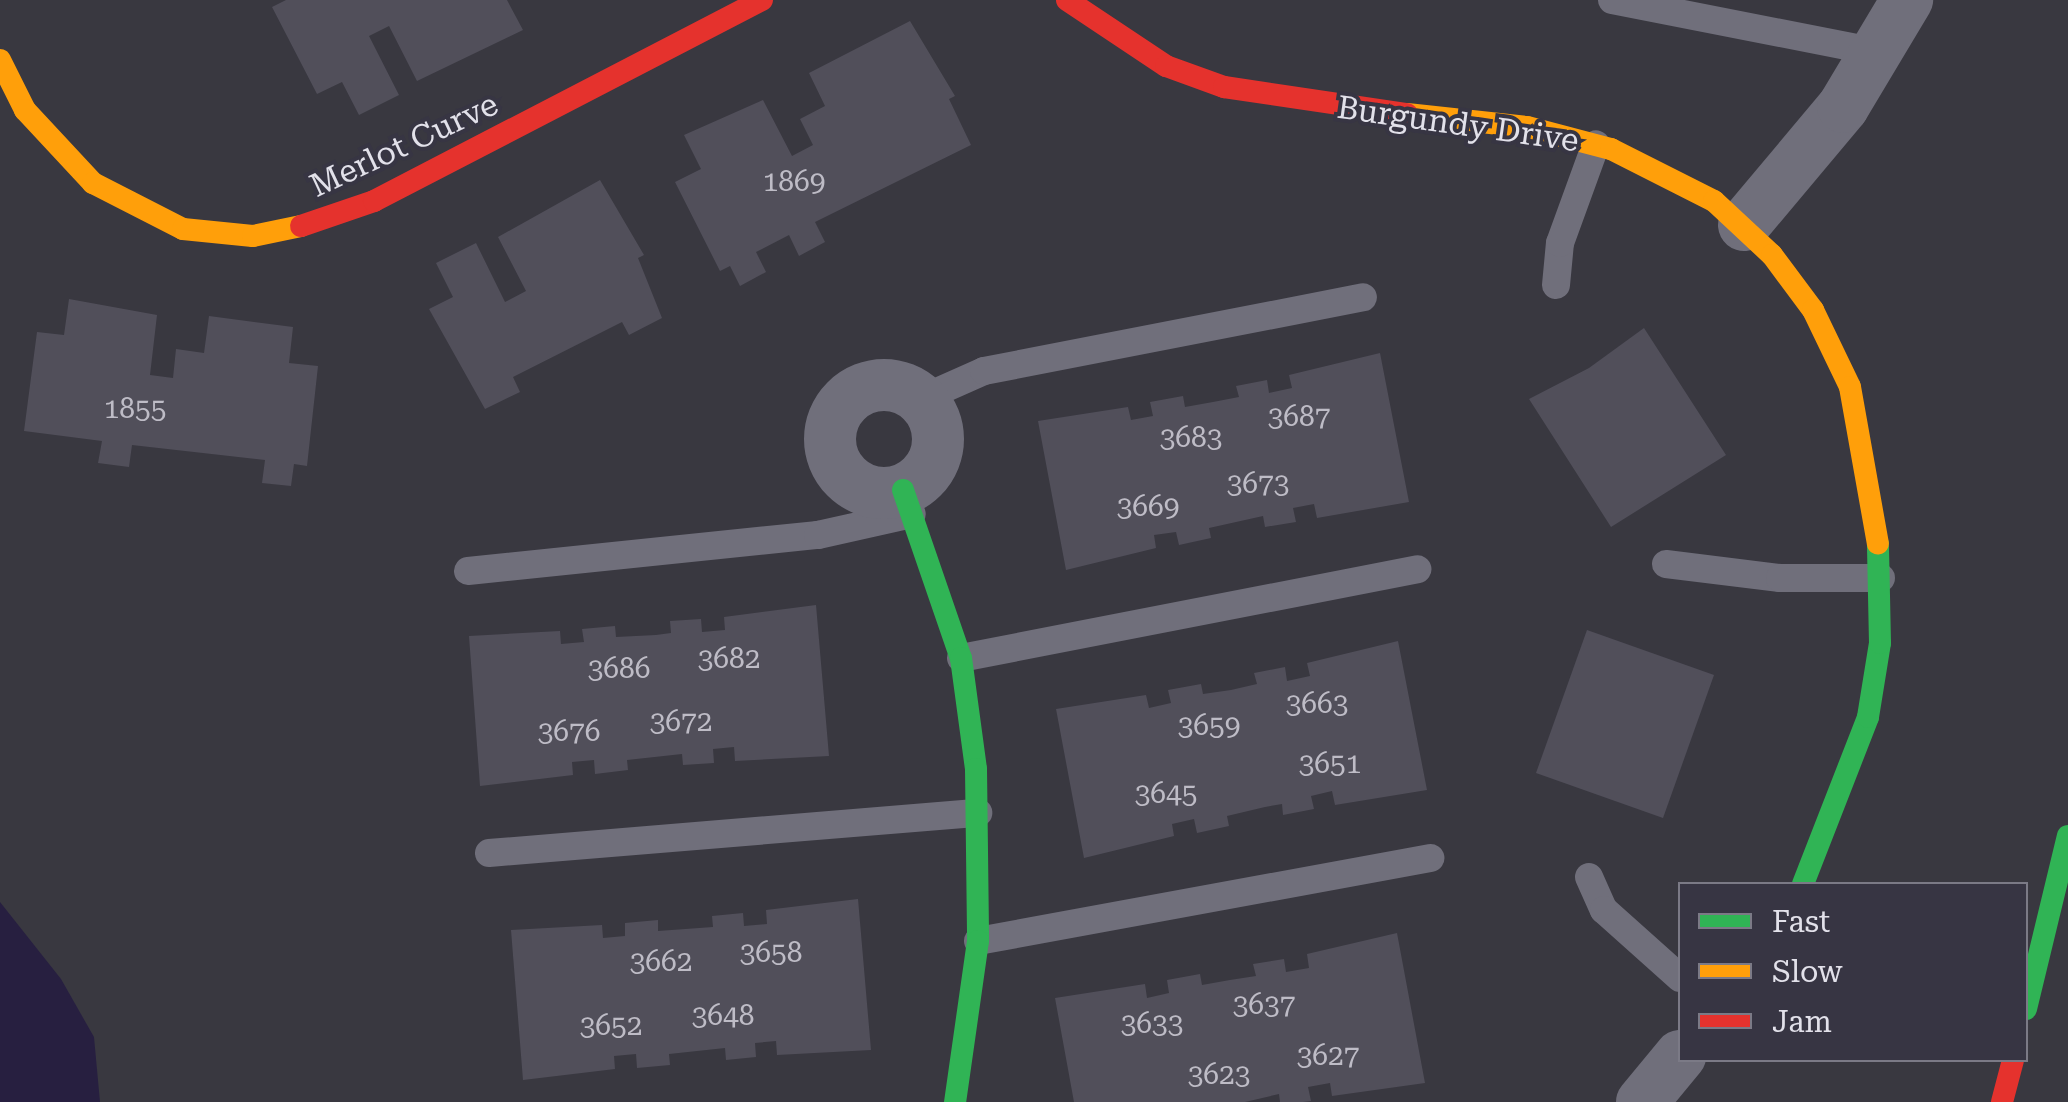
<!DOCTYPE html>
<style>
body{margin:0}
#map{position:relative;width:2068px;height:1102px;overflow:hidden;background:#393840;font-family:"Roboto Serif",serif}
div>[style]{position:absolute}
.water>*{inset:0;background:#271f40}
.building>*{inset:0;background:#514f5a}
.lane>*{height:28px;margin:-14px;padding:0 14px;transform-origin:14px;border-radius:14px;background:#706f7b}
.street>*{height:52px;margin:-26px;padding:0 26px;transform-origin:26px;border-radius:26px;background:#706f7b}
.street>.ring{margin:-26px;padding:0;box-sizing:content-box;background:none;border:52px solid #706f7b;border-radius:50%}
.fast>*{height:22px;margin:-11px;padding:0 11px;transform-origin:11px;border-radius:11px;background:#30b455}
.slow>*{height:22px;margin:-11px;padding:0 11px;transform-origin:11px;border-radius:11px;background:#ff9f0a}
.jam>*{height:22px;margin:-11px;padding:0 11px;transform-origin:11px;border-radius:11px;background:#e5322d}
span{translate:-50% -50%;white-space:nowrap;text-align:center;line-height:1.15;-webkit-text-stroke:8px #373543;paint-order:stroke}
.number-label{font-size:28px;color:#bebcc6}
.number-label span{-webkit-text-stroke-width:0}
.street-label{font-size:32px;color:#e2e1ea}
.legend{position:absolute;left:1678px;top:882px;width:350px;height:180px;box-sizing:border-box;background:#373543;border:2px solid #7b7a86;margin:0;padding:12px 18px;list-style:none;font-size:30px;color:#e2e1ea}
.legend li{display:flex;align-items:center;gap:20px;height:50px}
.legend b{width:50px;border:2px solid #7b7a86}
</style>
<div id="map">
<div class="water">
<i style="clip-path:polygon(0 902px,61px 979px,94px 1037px,100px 1102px,0 1102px)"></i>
</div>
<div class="building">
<i style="clip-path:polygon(286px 0,507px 0,523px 30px,417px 81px,389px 26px,369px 36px,399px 95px,359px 115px,342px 82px,317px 94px,272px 7px)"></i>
<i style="clip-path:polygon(910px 21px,955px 96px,949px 99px,971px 145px,815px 222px,825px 242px,799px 256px,789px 235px,756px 252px,766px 272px,740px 286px,730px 266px,720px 271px,675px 182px,701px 169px,684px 135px,763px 100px,792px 156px,813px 145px,800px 119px,825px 106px,809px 73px)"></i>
<i style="clip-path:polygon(600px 180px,644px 255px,638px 258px,662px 318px,629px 335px,622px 322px,513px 377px,520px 392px,485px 409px,429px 309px,453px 297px,436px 263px,476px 243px,505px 302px,526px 291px,498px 237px)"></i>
<i style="clip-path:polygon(69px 299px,157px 315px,150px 375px,173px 378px,176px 349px,204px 353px,209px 316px,293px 327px,289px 363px,318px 366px,307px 466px,294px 464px,291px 486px,262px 483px,265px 460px,132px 445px,129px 467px,98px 463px,102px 441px,24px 431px,37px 332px,64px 335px)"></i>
<i style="clip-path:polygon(1644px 328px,1726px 455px,1611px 527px,1529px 399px,1589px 368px)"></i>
<i style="clip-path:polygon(1380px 353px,1409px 502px,1317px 518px,1314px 504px,1293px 508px,1296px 522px,1265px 527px,1263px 516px,1209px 528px,1211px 538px,1179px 545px,1176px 532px,1154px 535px,1156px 548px,1066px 570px,1038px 421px,1128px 407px,1131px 420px,1153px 416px,1150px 402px,1183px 396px,1185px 407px,1213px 402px,1239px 397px,1236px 386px,1267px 380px,1269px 393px,1292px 388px,1289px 375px)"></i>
<i style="clip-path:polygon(816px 605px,829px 756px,735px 761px,734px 747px,713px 749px,714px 763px,683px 765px,682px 754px,627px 760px,628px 770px,595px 774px,594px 760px,572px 762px,573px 775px,480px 786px,469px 636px,560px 631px,561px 644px,584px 642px,582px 629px,615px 626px,616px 637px,656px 635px,671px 633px,670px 621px,701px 619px,702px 632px,725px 630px,724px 617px)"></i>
<i style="clip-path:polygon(1587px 630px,1714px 675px,1663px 818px,1536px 773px)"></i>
<i style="clip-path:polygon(1398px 641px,1427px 790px,1335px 805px,1332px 791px,1311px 796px,1314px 809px,1283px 815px,1282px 804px,1265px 807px,1227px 816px,1229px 826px,1197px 833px,1194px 819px,1172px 824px,1174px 836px,1084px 858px,1056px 709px,1146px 695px,1149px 708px,1171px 703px,1168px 690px,1201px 684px,1203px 694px,1231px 690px,1257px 684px,1254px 673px,1285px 667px,1287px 681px,1310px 676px,1307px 663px)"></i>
<i style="clip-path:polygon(858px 899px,871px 1050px,777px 1055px,776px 1041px,755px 1043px,756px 1057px,726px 1060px,725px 1048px,669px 1054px,670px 1065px,637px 1068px,636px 1054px,614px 1056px,615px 1069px,523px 1080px,511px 930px,602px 925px,603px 938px,625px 936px,625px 923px,658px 920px,658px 931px,713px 927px,712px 916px,743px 913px,744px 926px,767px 924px,766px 910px)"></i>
<i style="clip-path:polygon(1397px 933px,1425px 1083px,1332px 1096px,1330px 1083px,1308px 1087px,1311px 1101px,1303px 1102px,1280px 1102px,1279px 1094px,1245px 1102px,1074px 1102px,1055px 998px,1145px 984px,1147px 998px,1169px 993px,1167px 980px,1200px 974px,1202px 985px,1230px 980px,1256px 976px,1253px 964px,1284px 959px,1286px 972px,1309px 968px,1307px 954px)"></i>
</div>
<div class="lane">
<i style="left:1612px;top:0;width:274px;rotate:11.1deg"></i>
<i style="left:1556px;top:285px;width:42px;rotate:-84.6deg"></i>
<i style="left:1560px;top:243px;width:105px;rotate:-70deg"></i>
<i style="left:921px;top:399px;width:69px;rotate:-24deg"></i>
<i style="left:984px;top:371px;width:386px;rotate:-11deg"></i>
<i style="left:1666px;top:564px;width:115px;rotate:7deg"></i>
<i style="left:1780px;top:578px;width:101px"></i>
<i style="left:468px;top:571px;width:352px;rotate:-5.9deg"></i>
<i style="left:818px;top:535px;width:96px;rotate:-12.6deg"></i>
<i style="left:961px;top:658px;width:465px;rotate:-11deg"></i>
<i style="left:489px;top:853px;width:491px;rotate:-4.7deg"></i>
<i style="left:1589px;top:877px;width:36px;rotate:66deg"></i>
<i style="left:1604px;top:910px;width:102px;rotate:41.8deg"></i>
<i style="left:978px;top:941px;width:460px;rotate:-10.4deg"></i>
</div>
<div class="street">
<i style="left:1744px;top:225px;width:154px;rotate:-50deg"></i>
<i style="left:1843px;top:107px;width:125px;rotate:-59.1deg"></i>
<i class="ring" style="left:830px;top:385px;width:56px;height:56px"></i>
<i style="left:1642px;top:1102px;width:60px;rotate:-50.4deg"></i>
</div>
<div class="fast">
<i style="left:903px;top:490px;width:178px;rotate:71deg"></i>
<i style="left:961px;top:658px;width:112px;rotate:82.3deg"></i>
<i style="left:976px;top:769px;width:172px;rotate:89.3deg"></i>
<i style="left:978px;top:941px;width:163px;rotate:98.1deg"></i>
<i style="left:1803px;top:884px;width:179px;rotate:-68.7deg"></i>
<i style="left:1868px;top:717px;width:75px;rotate:-80.8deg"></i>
<i style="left:1880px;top:643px;width:99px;rotate:-91.2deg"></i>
<i style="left:2026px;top:1009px;width:178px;rotate:-76.4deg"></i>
</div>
<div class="slow">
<i style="left:0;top:60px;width:56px;rotate:63.4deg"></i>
<i style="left:25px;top:110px;width:100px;rotate:47deg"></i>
<i style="left:93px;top:183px;width:101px;rotate:27.1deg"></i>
<i style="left:183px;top:229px;width:70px;rotate:5.7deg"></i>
<i style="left:253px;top:236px;width:49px;rotate:-11.8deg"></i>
<i style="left:1407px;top:114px;width:121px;rotate:6.2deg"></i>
<i style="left:1527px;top:127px;width:87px;rotate:14.7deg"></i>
<i style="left:1611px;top:149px;width:115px;rotate:26.8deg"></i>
<i style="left:1714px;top:201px;width:79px;rotate:43deg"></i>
<i style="left:1772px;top:255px;width:69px;rotate:53.3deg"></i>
<i style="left:1813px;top:310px;width:85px;rotate:64.3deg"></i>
<i style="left:1850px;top:387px;width:159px;rotate:79.9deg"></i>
</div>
<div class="jam">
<i style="left:1067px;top:0;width:119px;rotate:33.7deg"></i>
<i style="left:1166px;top:66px;width:62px;rotate:19.9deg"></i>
<i style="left:1224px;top:87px;width:185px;rotate:8.4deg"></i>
<i style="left:301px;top:226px;width:77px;rotate:-18.9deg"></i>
<i style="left:374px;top:201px;width:437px;rotate:-27.4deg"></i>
<i style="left:2002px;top:1102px;width:43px;rotate:-75.3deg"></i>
</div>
<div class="number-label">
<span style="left:794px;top:182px">1869</span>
<span style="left:135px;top:409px">1855</span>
<span style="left:1299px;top:417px">3687</span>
<span style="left:1191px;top:438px">3683</span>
<span style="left:1258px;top:484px">3673</span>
<span style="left:1148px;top:507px">3669</span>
<span style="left:729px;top:659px">3682</span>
<span style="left:619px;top:669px">3686</span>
<span style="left:1317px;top:704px">3663</span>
<span style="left:681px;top:722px">3672</span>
<span style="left:1209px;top:726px">3659</span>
<span style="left:569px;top:732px">3676</span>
<span style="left:1330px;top:764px">3651</span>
<span style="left:1166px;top:794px">3645</span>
<span style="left:771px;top:953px">3658</span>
<span style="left:661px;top:962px">3662</span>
<span style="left:1264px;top:1005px">3637</span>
<span style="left:723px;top:1016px">3648</span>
<span style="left:1152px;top:1024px">3633</span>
<span style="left:611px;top:1026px">3652</span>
<span style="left:1328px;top:1056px">3627</span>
<span style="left:1219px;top:1075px">3623</span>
</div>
<div class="street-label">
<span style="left:1458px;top:124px;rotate:8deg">Burgundy Drive</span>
<span style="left:404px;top:145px;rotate:-25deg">Merlot Curve</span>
</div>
<ul class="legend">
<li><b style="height:12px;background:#30b455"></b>Fast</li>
<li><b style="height:12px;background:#ff9f0a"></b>Slow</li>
<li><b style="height:12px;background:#e5322d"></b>Jam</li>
</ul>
</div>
